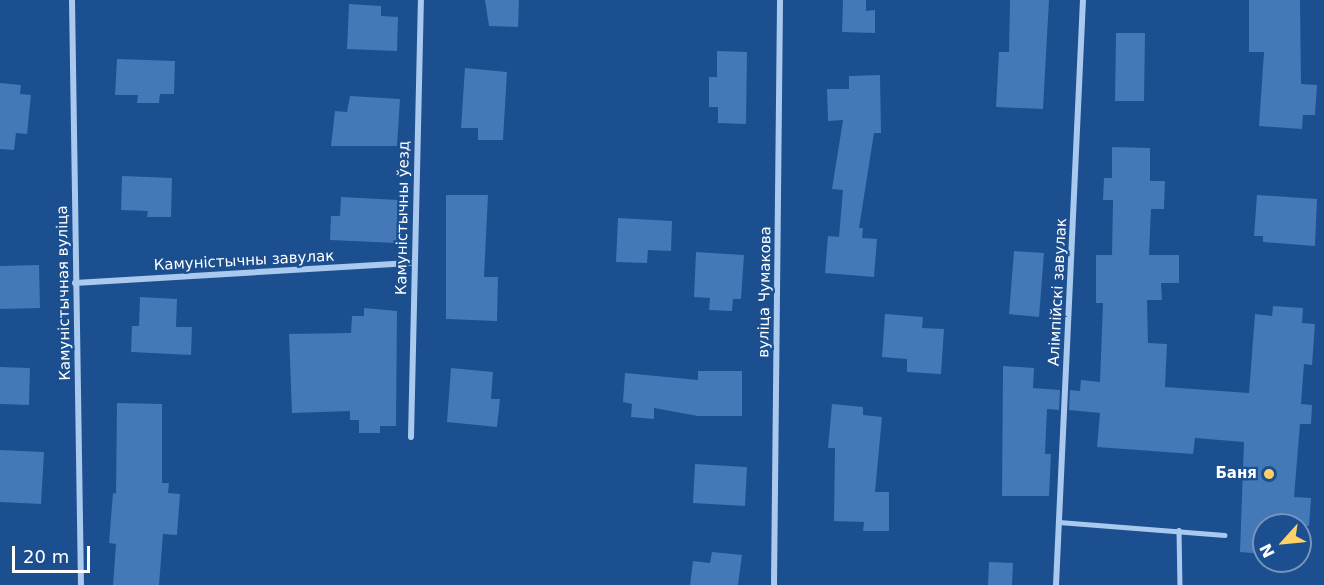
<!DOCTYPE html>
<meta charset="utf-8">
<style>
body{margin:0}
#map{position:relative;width:1324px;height:585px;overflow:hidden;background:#1b4f8f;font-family:"DejaVu Sans",sans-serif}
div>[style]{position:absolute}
.building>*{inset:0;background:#4478b7}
.lane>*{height:4.5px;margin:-2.25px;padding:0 2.25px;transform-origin:2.25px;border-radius:2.25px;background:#a9c9ee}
.street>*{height:6px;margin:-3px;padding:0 3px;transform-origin:3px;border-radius:3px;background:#a9c9ee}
.dots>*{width:16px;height:16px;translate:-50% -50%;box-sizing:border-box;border:3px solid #1b4f8f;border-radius:50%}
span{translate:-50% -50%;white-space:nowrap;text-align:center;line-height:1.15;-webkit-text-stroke:4.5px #1b4f8f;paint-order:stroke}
.street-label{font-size:15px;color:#fff}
.poi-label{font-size:15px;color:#fff;font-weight:700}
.right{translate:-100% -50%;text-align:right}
.north{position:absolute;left:1252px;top:513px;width:60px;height:60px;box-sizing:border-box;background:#1b4f8f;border:2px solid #7695bc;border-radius:50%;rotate:243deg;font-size:16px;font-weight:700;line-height:24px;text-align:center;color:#fff}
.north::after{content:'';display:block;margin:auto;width:21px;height:27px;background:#ffd166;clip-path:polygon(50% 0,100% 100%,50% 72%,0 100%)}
.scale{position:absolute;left:12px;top:546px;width:78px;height:27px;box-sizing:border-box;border:3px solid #fff;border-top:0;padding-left:8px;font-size:18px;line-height:21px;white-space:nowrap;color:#fff;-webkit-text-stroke:4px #1b4f8f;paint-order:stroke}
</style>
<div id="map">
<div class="building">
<i style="clip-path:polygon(485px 0,519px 0,518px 27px,489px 26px)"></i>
<i style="clip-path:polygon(843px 0,866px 0,866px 11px,875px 10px,875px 33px,842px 32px)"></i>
<i style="clip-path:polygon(1010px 0,1049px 0,1043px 109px,996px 107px,999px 52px,1009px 52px)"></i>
<i style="clip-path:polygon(1249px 0,1300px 0,1301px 84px,1317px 85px,1315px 115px,1303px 115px,1302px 129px,1259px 126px,1264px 52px,1249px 52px)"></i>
<i style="clip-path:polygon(349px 4px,381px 6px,381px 16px,398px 17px,397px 51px,347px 49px)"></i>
<i style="clip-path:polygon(1116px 33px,1145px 33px,1144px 101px,1115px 101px)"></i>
<i style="clip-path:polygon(717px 51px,747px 52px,746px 124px,718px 123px,718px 107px,709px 107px,709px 77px,717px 77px)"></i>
<i style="clip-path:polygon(117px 59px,175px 61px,174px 94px,160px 94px,159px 103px,137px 103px,138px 95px,115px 95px)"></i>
<i style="clip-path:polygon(465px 68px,507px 72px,503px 140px,478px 140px,478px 128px,461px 128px)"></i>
<i style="clip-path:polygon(880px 75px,881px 133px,874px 133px,859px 228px,863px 228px,862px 238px,877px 239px,874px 277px,825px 273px,828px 236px,839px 237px,843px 190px,832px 189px,843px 120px,828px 121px,827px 89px,849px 89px,849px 76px)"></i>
<i style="clip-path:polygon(0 83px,21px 85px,20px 94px,31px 95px,27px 134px,16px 133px,14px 150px,0 149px)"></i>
<i style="clip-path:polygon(350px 96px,400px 99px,397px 146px,331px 146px,335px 111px,347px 112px)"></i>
<i style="clip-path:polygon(1112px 147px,1150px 148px,1150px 181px,1165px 181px,1164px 209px,1151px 209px,1149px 255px,1179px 255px,1179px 283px,1161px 283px,1162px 300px,1147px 300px,1148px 343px,1167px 344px,1165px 387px,1249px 393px,1255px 314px,1272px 316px,1273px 306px,1303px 308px,1302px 323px,1315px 324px,1312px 365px,1304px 364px,1301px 404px,1312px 405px,1311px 424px,1300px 424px,1294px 497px,1311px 498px,1309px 526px,1264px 525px,1264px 554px,1240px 552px,1244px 442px,1195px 438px,1193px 454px,1097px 447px,1100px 413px,1069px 410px,1070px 390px,1080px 391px,1081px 380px,1100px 382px,1103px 303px,1096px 303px,1096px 255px,1112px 255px,1113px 200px,1103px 200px,1104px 178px,1112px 178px)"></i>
<i style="clip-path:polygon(122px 176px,172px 178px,171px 217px,147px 217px,148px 211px,121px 210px)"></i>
<i style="clip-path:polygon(446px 195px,488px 195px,484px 277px,498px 277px,497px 321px,446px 319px)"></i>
<i style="clip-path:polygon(1257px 195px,1317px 199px,1315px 246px,1263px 242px,1263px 236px,1254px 236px)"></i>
<i style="clip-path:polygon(341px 197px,398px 200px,396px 243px,330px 240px,331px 216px,340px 216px)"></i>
<i style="clip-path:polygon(618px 218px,672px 221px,671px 251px,648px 250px,647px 263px,616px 262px)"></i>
<i style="clip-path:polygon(1014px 251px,1044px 253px,1039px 317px,1009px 314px)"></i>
<i style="clip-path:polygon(696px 252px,744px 255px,741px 299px,733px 299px,732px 311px,709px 310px,710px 298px,694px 297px)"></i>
<i style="clip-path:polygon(39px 265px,40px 308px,0 309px,0 266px)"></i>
<i style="clip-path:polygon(140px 297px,177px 299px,176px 327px,192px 327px,191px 355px,131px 352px,132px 326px,139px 326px)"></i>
<i style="clip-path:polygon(364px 308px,397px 311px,396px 426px,380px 426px,380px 433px,359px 433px,359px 420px,350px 420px,350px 411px,292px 413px,289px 334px,351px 333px,352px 316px,364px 316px)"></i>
<i style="clip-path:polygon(885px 314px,923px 317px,922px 328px,944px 329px,941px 374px,907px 372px,907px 359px,882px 357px)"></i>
<i style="clip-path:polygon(1003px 366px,1034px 368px,1033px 388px,1060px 390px,1059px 410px,1047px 409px,1045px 454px,1051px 454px,1049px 496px,1002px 496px)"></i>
<i style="clip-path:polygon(0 367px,30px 368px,29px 405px,0 404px)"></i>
<i style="clip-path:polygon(451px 368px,493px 372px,491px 399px,500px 399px,497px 427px,447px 422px)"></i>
<i style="clip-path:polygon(698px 371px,742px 371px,742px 416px,698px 416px,654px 408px,654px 419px,631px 417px,632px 404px,623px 402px,625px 373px,698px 380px)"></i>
<i style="clip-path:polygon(117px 403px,162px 404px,162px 483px,169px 483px,168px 493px,180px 494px,177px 535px,163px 534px,159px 585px,113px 585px,116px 544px,109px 543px,113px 493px,116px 494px)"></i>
<i style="clip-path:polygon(832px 404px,863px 407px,863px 415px,882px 417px,875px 492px,889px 492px,889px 531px,863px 531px,864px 522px,834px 521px,835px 448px,828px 448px)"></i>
<i style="clip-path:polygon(0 450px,44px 452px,41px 504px,0 502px)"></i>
<i style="clip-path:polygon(695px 464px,747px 467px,745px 506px,693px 503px)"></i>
<i style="clip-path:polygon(712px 552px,742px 555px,738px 585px,690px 585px,693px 561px,710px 563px)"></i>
<i style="clip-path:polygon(989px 562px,1013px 563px,1012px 585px,988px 585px)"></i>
</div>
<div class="lane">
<i style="left:1059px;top:522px;width:166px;rotate:4.5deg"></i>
<i style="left:1179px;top:530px;width:55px;rotate:89deg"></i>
</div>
<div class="street">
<i style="left:72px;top:0;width:585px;rotate:89.12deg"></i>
<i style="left:75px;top:283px;width:340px;rotate:-3.4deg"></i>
<i style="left:411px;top:437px;width:437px;rotate:-88.7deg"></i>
<i style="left:774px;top:585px;width:585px;rotate:-89.41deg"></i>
<i style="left:1056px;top:585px;width:586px;rotate:-87.36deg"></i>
</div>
<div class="dots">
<i style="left:1269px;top:474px;background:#ffd166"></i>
</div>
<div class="street-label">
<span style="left:403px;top:218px;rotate:-89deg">Камуністычны ўезд</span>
<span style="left:244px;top:261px;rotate:-3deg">Камуністычны завулак</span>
<span style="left:765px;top:292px;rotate:-89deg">вуліца Чумакова</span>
<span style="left:1058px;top:292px;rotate:-87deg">Алімпійскі завулак</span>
<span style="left:64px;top:293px;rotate:-91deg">Камуністычная вуліца</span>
</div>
<div class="poi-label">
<span class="right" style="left:1257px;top:474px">Баня</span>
</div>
<div class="north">N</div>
<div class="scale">20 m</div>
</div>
